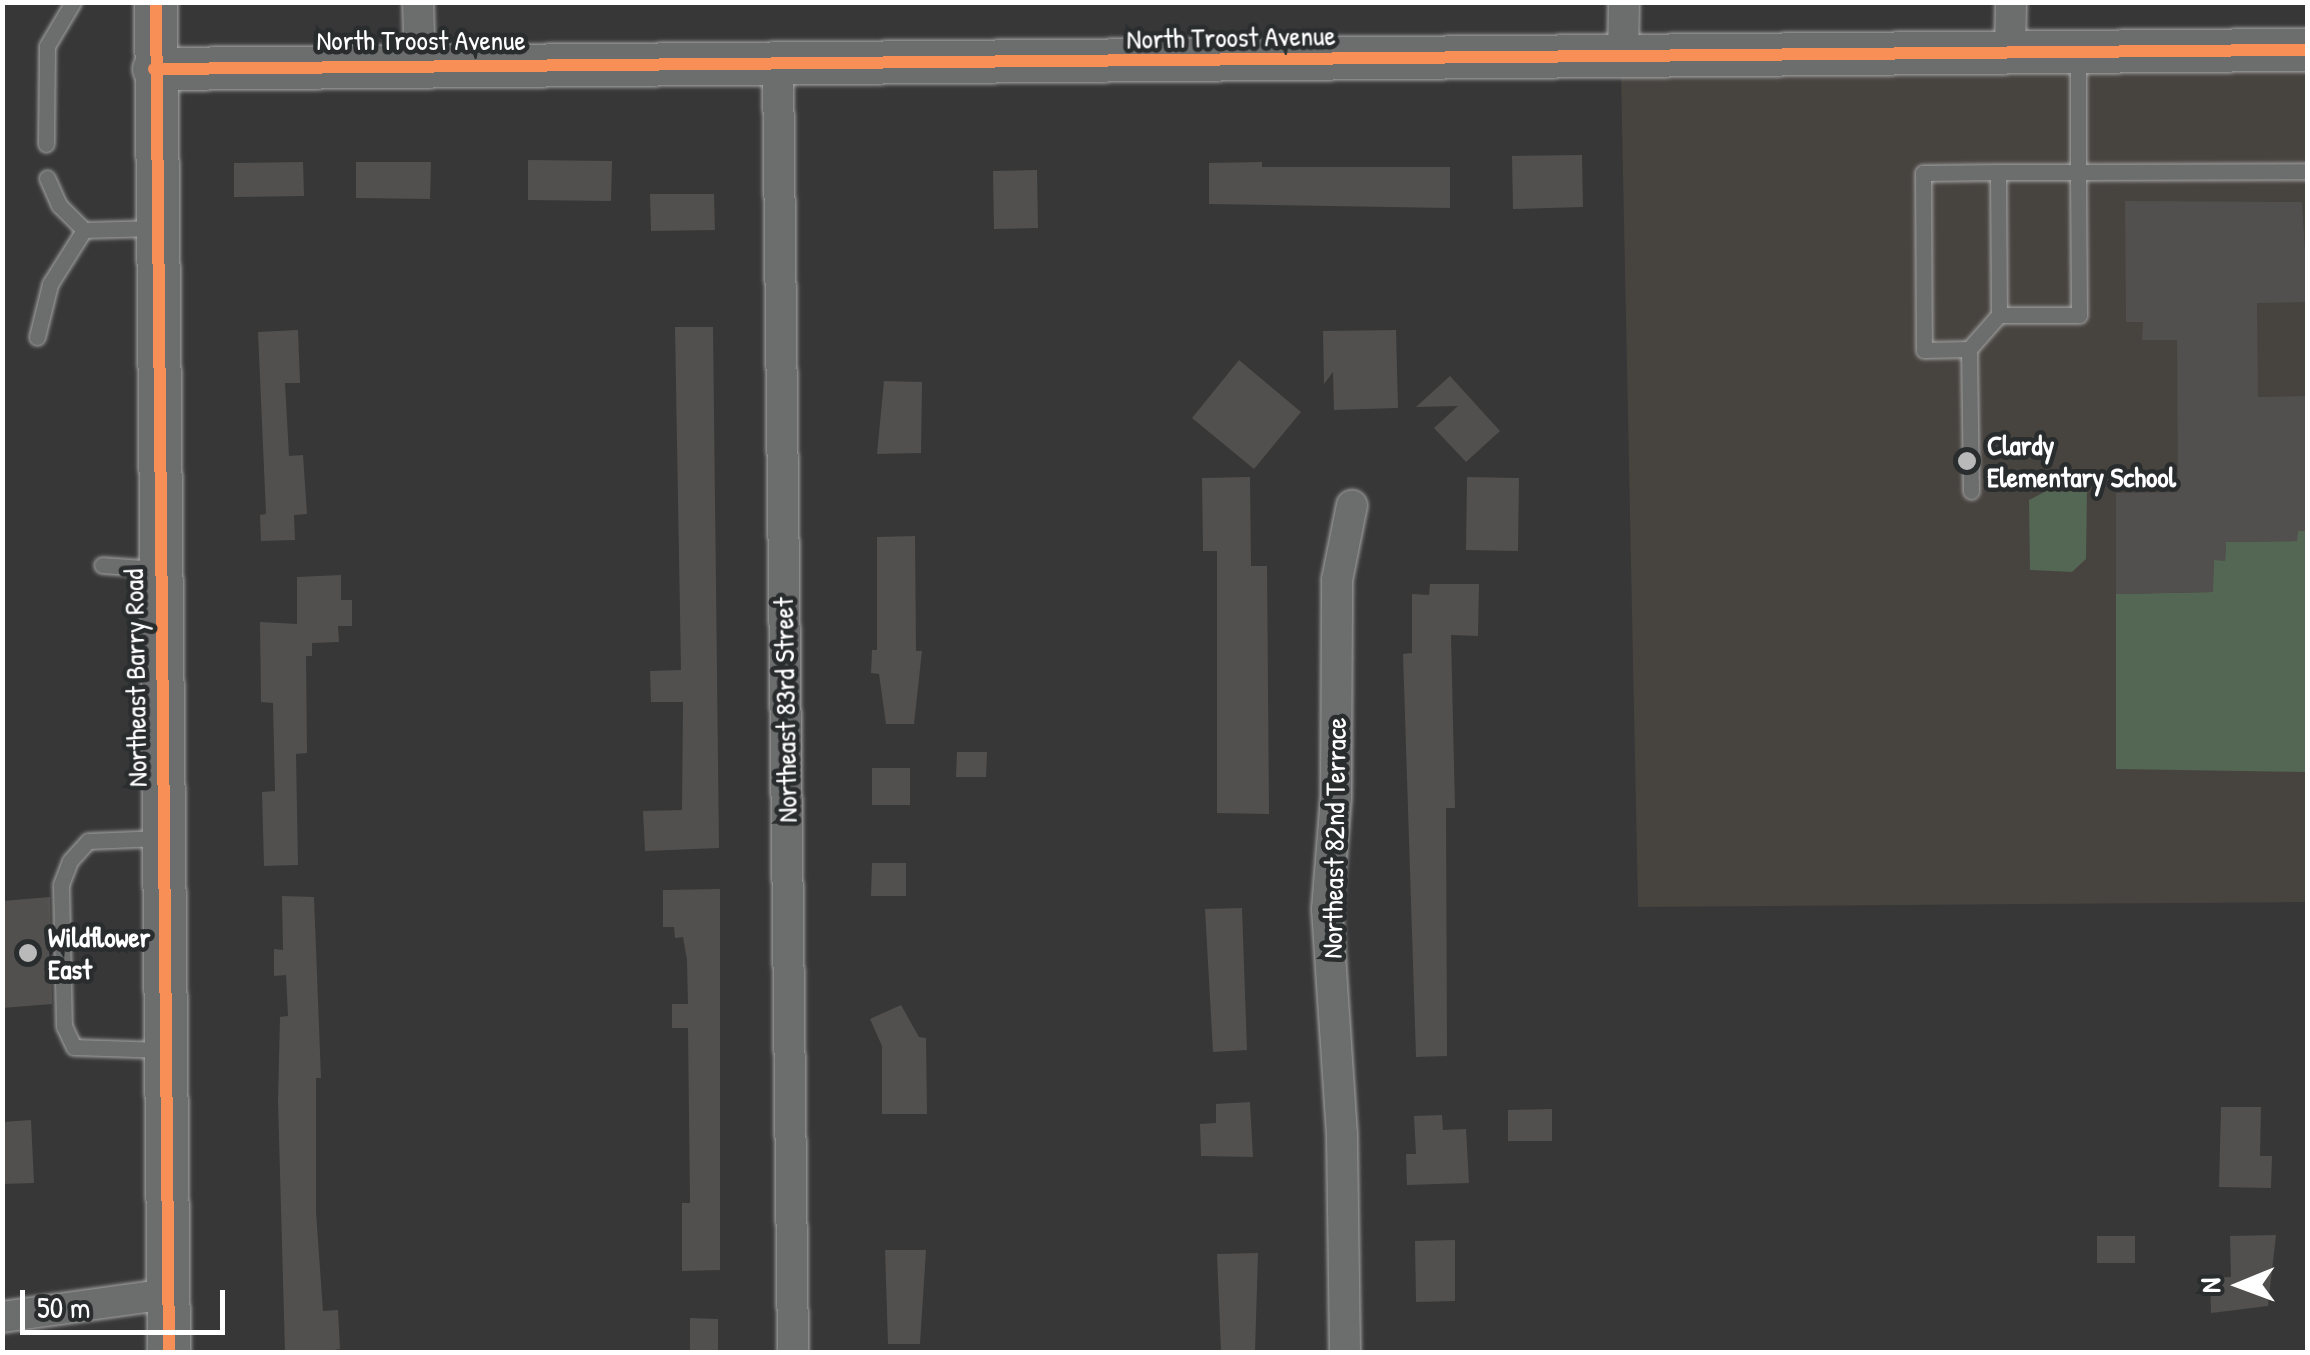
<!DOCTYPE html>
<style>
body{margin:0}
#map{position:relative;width:2310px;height:1355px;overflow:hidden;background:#373737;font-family:"Patrick Hand",sans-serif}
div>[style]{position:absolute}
.built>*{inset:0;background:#47433f}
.green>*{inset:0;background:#546654}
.building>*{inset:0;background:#52504e}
.roads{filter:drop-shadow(0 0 2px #a5a5a5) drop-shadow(0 0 2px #a5a5a5)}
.lane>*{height:15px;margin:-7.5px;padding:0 7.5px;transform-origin:7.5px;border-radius:7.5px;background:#6c6d6d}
.street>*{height:30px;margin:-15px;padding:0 15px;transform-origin:15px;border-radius:15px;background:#6c6d6d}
.secondary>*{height:42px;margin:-21px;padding:0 21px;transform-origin:21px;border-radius:21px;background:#6c6d6d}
.cycleway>*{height:12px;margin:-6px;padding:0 6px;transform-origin:6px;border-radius:6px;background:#f78f57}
.dots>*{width:28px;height:28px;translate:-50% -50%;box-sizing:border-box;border:5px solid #2a2d2e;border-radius:50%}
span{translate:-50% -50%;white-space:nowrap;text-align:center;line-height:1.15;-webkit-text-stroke:9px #2a2d2e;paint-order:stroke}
.street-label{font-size:28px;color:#fff}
.poi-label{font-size:28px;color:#fff;font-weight:700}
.left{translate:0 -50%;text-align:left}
.frame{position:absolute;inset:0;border:5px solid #fff;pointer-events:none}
.north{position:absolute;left:2190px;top:1235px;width:100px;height:100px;-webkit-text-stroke:8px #2a2d2e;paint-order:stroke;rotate:269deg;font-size:28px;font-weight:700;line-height:40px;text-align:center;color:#fff}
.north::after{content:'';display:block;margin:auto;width:35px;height:45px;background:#fff;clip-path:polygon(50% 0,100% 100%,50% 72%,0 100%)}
.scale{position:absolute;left:20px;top:1290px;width:205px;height:45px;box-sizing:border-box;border:5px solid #fff;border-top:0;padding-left:12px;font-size:30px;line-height:35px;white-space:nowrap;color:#fff;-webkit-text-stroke:8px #2a2d2e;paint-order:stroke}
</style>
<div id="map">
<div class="built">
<i style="clip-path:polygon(2307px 69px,2307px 902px,1638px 907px,1621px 76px)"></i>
</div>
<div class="green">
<i style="clip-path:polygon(2050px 489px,2087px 492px,2086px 559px,2072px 572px,2030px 570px,2029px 500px)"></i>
<i style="clip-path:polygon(2298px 531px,2307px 531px,2307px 772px,2116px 769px,2116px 594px,2212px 592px,2214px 560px,2225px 560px,2226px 542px,2296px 541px)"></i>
</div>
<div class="building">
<i style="clip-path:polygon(1582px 155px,1583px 207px,1513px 209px,1512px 156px)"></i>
<i style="clip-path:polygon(528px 160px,612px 161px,611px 201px,528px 200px)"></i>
<i style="clip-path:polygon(303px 162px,304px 196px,234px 197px,234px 163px)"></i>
<i style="clip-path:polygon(356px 162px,431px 162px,430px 199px,356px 198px)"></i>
<i style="clip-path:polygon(1262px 162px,1262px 167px,1450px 167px,1450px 208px,1209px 204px,1209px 163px)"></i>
<i style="clip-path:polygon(1037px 170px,1038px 228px,994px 229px,993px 171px)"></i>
<i style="clip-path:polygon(650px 194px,714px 194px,715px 230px,651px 231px)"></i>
<i style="clip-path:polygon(2125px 201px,2302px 202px,2308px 302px,2257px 303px,2258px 397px,2308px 396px,2308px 531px,2298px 531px,2297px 541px,2226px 542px,2225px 561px,2214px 560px,2213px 592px,2116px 594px,2116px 493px,2178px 492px,2177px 340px,2142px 340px,2143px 322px,2126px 322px)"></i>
<i style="clip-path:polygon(675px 327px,713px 327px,719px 848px,645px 851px,643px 811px,682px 810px,683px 702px,651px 702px,650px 671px,681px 670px)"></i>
<i style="clip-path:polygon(298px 330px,300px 383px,285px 383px,289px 456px,303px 455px,307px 514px,294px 515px,295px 540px,261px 541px,260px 515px,266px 514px,258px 332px)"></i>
<i style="clip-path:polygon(1396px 330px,1398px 408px,1334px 410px,1333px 372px,1324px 384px,1323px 331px)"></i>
<i style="clip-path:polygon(1239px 360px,1301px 412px,1254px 469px,1192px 418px)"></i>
<i style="clip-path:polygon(1450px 376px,1500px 431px,1466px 462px,1434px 428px,1458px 406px,1416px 407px)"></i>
<i style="clip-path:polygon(884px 381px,922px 382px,921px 453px,877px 454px)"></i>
<i style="clip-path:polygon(1250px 477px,1251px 566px,1267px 566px,1269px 814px,1217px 813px,1217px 551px,1203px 551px,1202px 478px)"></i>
<i style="clip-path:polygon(1467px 477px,1519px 478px,1518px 551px,1466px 550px)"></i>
<i style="clip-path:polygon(915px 536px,916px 651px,922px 651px,914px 724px,886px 724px,879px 674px,871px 673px,872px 650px,877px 650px,877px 537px)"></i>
<i style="clip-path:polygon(341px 575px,341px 600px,352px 600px,352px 626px,338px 626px,339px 642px,312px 643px,312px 656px,306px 656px,307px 753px,296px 754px,298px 865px,264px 866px,262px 792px,275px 791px,273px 703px,261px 702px,260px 622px,297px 624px,297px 577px)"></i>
<i style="clip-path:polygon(1430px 584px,1479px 584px,1478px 636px,1451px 635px,1455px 808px,1446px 808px,1447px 1056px,1416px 1057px,1403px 654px,1412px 653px,1412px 594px,1429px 595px)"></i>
<i style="clip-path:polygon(957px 752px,987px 752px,986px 777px,956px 777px)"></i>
<i style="clip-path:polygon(872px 768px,910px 768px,910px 805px,872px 805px)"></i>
<i style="clip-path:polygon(872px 863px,906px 863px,906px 896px,871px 896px)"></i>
<i style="clip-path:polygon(720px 889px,720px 1270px,682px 1271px,682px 1203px,690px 1203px,688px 1028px,672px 1028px,672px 1004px,688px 1004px,687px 960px,683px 937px,675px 938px,674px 927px,663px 927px,663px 890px)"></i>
<i style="clip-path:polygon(282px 896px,314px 897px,321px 1078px,316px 1078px,316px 1212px,323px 1311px,338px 1310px,340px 1349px,323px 1352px,285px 1352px,278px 1101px,280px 1017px,288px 1016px,286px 975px,274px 976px,274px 949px,283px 950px)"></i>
<i style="clip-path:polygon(50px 897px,52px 1004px,2px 1008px,2px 901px)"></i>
<i style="clip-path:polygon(1242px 908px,1247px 1050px,1213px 1052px,1205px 909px)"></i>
<i style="clip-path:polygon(901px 1005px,919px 1037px,926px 1038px,927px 1114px,882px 1114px,882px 1046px,870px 1019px)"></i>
<i style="clip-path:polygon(1250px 1102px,1253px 1157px,1201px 1156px,1200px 1124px,1216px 1123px,1216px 1104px)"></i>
<i style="clip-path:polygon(2221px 1107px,2261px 1107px,2260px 1156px,2272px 1156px,2271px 1188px,2219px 1187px)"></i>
<i style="clip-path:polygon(1552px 1109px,1552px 1141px,1508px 1141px,1508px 1110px)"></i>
<i style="clip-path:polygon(1442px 1115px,1443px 1130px,1466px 1129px,1469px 1183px,1407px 1185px,1406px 1154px,1416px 1154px,1414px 1116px)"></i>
<i style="clip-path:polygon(31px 1120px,34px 1183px,2px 1184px,2px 1122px)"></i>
<i style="clip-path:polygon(2276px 1235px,2268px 1306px,2211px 1313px,2210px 1278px,2231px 1277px,2230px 1236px)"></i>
<i style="clip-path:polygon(2097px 1236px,2135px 1236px,2135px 1263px,2097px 1263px)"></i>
<i style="clip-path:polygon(1455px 1240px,1455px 1301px,1416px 1302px,1415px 1241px)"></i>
<i style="clip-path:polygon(885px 1250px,926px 1250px,920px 1344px,888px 1344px)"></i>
<i style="clip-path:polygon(1258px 1253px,1255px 1352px,1221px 1352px,1217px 1254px)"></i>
<i style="clip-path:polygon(690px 1318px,718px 1319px,718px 1350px,690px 1350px)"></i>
</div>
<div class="roads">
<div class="lane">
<i style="left:2078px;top:54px;width:118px;rotate:90deg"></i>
<i style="left:2078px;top:172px;width:143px;rotate:89.6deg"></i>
<i style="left:2079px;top:315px;width:80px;rotate:180deg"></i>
<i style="left:1999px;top:315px;width:143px;rotate:-90.4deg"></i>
<i style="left:1998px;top:172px;width:80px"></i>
<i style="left:2078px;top:172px;width:230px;rotate:-0.2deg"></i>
<i style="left:46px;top:144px;width:98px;rotate:-89.4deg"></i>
<i style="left:47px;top:46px;width:51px;rotate:-59.4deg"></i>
<i style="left:1998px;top:172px;width:75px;rotate:179.2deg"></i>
<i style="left:1923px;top:173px;width:177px;rotate:89.7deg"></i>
<i style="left:1924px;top:350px;width:45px;rotate:-1.3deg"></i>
<i style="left:1969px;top:349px;width:45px;rotate:-48.6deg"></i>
<i style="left:47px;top:178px;width:30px;rotate:66deg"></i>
<i style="left:59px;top:205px;width:35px;rotate:45deg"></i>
<i style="left:84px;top:230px;width:71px;rotate:-1.6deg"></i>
<i style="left:37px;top:337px;width:55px;rotate:-76.2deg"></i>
<i style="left:50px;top:284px;width:64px;rotate:-57.8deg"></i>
<i style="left:1969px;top:349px;width:142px;rotate:89.2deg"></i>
<i style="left:102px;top:565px;width:55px;rotate:4.2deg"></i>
<i style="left:161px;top:838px;width:73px;rotate:177.6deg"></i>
<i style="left:88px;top:841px;width:27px;rotate:132deg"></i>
<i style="left:70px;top:861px;width:26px;rotate:111deg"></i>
<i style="left:61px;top:885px;width:141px;rotate:88.8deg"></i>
<i style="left:64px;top:1026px;width:23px;rotate:65deg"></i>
<i style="left:74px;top:1047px;width:90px;rotate:1.9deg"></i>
</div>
<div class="street">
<i style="left:418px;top:2px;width:62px;rotate:88.2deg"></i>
<i style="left:2010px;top:51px;width:49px;rotate:-88.8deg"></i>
<i style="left:1623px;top:58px;width:56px;rotate:-89deg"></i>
<i style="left:778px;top:68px;width:1284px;rotate:89.33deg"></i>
<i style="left:2px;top:1317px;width:167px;rotate:-7.9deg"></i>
<i style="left:1345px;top:1352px;width:217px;rotate:-90.8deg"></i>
<i style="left:1342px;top:1135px;width:226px;rotate:-93.8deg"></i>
<i style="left:1327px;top:909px;width:112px;rotate:-85.4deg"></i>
<i style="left:1336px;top:797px;width:217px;rotate:-89.7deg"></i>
<i style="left:1337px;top:580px;width:76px;rotate:-78.7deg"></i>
</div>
<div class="secondary">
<i style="left:156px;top:2px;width:1350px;rotate:89.45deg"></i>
<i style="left:154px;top:69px;width:2154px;rotate:-0.51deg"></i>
</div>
</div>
<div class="cycleway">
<i style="left:156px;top:2px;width:1350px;rotate:89.45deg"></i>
<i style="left:154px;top:69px;width:2154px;rotate:-0.51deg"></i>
</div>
<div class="dots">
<i style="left:1967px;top:461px;background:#b9b9b9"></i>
<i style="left:28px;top:953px;background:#b9b9b9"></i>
</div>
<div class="street-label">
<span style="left:1231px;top:37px;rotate:-1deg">North Troost Avenue</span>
<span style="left:421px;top:40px">North Troost Avenue</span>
<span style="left:135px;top:678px;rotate:-91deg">Northeast Barry Road</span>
<span style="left:785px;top:710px;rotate:-91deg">Northeast 83rd Street</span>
<span style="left:1334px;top:838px;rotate:-89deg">Northeast 82nd Terrace</span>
</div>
<div class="poi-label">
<span class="left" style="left:1987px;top:461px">Clardy<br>Elementary School</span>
<span class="left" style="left:48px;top:953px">Wildflower<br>East</span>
</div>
<div class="frame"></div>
<div class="north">N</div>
<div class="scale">50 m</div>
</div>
